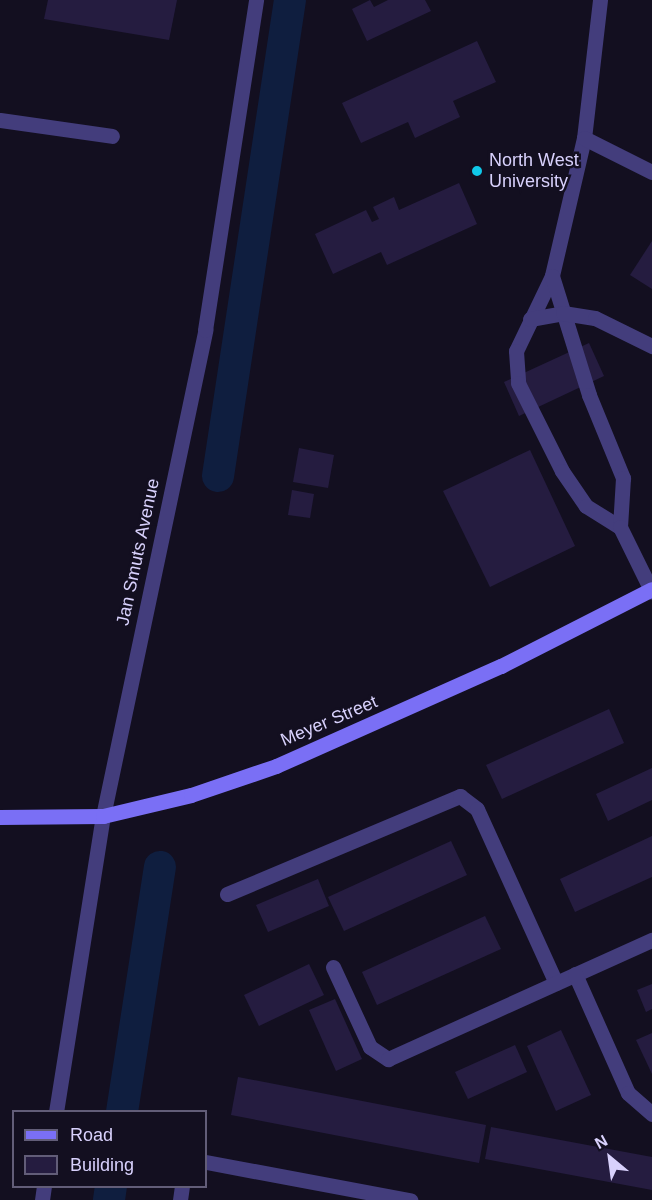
<!DOCTYPE html>
<style>
body{margin:0}
#map{position:relative;width:652px;height:1200px;overflow:hidden;background:#130f20;font-family:Helvetica,sans-serif}
div>[style]{position:absolute}
.canal>*{height:32px;margin:-16px;padding:0 16px;transform-origin:16px;border-radius:16px;background:#0f1e3f}
.building>*{inset:0;background:#251c40}
.street>*{height:15px;margin:-7.5px;padding:0 7.5px;transform-origin:7.5px;border-radius:7.5px;background:#433d7c}
.secondary>*{height:15px;margin:-7.5px;padding:0 7.5px;transform-origin:7.5px;border-radius:7.5px;background:#7a6ff5}
.dots>*{width:16px;height:16px;translate:-50% -50%;box-sizing:border-box;border:3px solid #130f20;border-radius:50%}
span{translate:-50% -50%;white-space:nowrap;text-align:center;line-height:1.15;-webkit-text-stroke:5px #130f20;paint-order:stroke}
.poi-label{font-size:18px;color:#d8d1fc}
.left{translate:0 -50%;text-align:left}
.street-label{font-size:18px;color:#d8d1fc}
.legend{position:absolute;left:12px;top:1110px;width:195px;height:78px;box-sizing:border-box;background:#130f20;border:2px solid #625d78;margin:0;padding:8px 10px;list-style:none;font-size:18px;color:#d8d1fc}
.legend li{display:flex;align-items:center;gap:12px;height:30px}
.legend b{width:30px;border:2px solid #625d78}
.north{position:absolute;left:580px;top:1128px;width:60px;height:60px;-webkit-text-stroke:4px #130f20;paint-order:stroke;rotate:331deg;font-size:16px;font-weight:700;line-height:24px;text-align:center;color:#d8d1fc}
.north::after{content:'';display:block;margin:auto;width:21px;height:27px;background:#d8d1fc;clip-path:polygon(50% 0,100% 100%,50% 72%,0 100%)}
</style>
<div id="map">
<div class="canal">
<i style="left:218px;top:476px;width:481px;rotate:-81.4deg"></i>
<i style="left:122px;top:1112px;width:248px;rotate:-81.2deg"></i>
<i style="left:109px;top:1200px;width:14px;rotate:-82deg"></i>
</div>
<div class="building">
<i style="clip-path:polygon(48px 0,177px 0,169px 40px,44px 19px)"></i>
<i style="clip-path:polygon(370px 0,374px 7px,388px 0,425px 0,431px 11px,367px 41px,352px 9px)"></i>
<i style="clip-path:polygon(477px 41px,496px 82px,453px 101px,460px 117px,415px 138px,408px 122px,361px 143px,342px 103px)"></i>
<i style="clip-path:polygon(459px 183px,477px 224px,387px 265px,381px 252px,333px 274px,315px 234px,366px 210px,372px 222px,379px 219px,373px 207px,394px 197px,399px 210px)"></i>
<i style="clip-path:polygon(652px 241px,652px 289px,630px 275px)"></i>
<i style="clip-path:polygon(589px 343px,604px 376px,519px 416px,504px 382px)"></i>
<i style="clip-path:polygon(299px 448px,334px 455px,328px 488px,293px 482px)"></i>
<i style="clip-path:polygon(530px 450px,575px 546px,490px 587px,443px 491px)"></i>
<i style="clip-path:polygon(292px 490px,314px 494px,310px 518px,288px 515px)"></i>
<i style="clip-path:polygon(609px 709px,624px 743px,502px 799px,486px 765px)"></i>
<i style="clip-path:polygon(652px 768px,652px 800px,608px 821px,596px 794px)"></i>
<i style="clip-path:polygon(652px 836px,652px 877px,575px 912px,560px 879px)"></i>
<i style="clip-path:polygon(451px 841px,467px 875px,344px 931px,328px 897px)"></i>
<i style="clip-path:polygon(318px 879px,329px 906px,268px 932px,256px 905px)"></i>
<i style="clip-path:polygon(485px 916px,501px 949px,377px 1005px,362px 972px)"></i>
<i style="clip-path:polygon(309px 964px,324px 995px,259px 1026px,244px 995px)"></i>
<i style="clip-path:polygon(652px 984px,652px 1009px,646px 1012px,637px 990px)"></i>
<i style="clip-path:polygon(335px 999px,362px 1059px,336px 1071px,309px 1010px)"></i>
<i style="clip-path:polygon(561px 1030px,591px 1095px,556px 1111px,527px 1046px)"></i>
<i style="clip-path:polygon(652px 1033px,652px 1074px,636px 1040px)"></i>
<i style="clip-path:polygon(515px 1045px,527px 1072px,468px 1099px,455px 1072px)"></i>
<i style="clip-path:polygon(238px 1077px,486px 1125px,479px 1163px,231px 1115px)"></i>
<i style="clip-path:polygon(491px 1127px,652px 1157px,652px 1190px,485px 1159px)"></i>
</div>
<div class="street">
<i style="left:600px;top:0;width:139px;rotate:96.6deg"></i>
<i style="left:584px;top:138px;width:142px;rotate:103.1deg"></i>
<i style="left:552px;top:276px;width:83px;rotate:115.6deg"></i>
<i style="left:516px;top:351px;width:32px;rotate:86deg"></i>
<i style="left:518px;top:383px;width:98px;rotate:63.4deg"></i>
<i style="left:562px;top:471px;width:42px;rotate:55.6deg"></i>
<i style="left:586px;top:506px;width:40px;rotate:32deg"></i>
<i style="left:0;top:120px;width:113px;rotate:8.1deg"></i>
<i style="left:584px;top:138px;width:76px;rotate:26.6deg"></i>
<i style="left:552px;top:276px;width:125px;rotate:72.7deg"></i>
<i style="left:589px;top:395px;width:90px;rotate:67.7deg"></i>
<i style="left:623px;top:478px;width:49px;rotate:93.5deg"></i>
<i style="left:620px;top:527px;width:72px;rotate:63.8deg"></i>
<i style="left:530px;top:319px;width:34px;rotate:-10deg"></i>
<i style="left:563px;top:313px;width:32px;rotate:9deg"></i>
<i style="left:595px;top:318px;width:64px;rotate:26.2deg"></i>
<i style="left:227px;top:894px;width:253px;rotate:-22.8deg"></i>
<i style="left:460px;top:796px;width:21px;rotate:37deg"></i>
<i style="left:477px;top:809px;width:191px;rotate:65.6deg"></i>
<i style="left:333px;top:967px;width:88px;rotate:65.2deg"></i>
<i style="left:370px;top:1047px;width:22px;rotate:34deg"></i>
<i style="left:388px;top:1059px;width:290px;rotate:-24.3deg"></i>
<i style="left:575px;top:974px;width:130px;rotate:66deg"></i>
<i style="left:628px;top:1093px;width:32px;rotate:41deg"></i>
<i style="left:56px;top:1112px;width:300px;rotate:-81deg"></i>
<i style="left:103px;top:816px;width:497px;rotate:-78.1deg"></i>
<i style="left:205px;top:330px;width:334px;rotate:-81.2deg"></i>
<i style="left:206px;top:1162px;width:208px;rotate:10.6deg"></i>
<i style="left:42px;top:1200px;width:14px;rotate:-82deg"></i>
<i style="left:180px;top:1200px;width:14px;rotate:-82deg"></i>
</div>
<div class="secondary">
<i style="left:0;top:817px;width:103px;rotate:-0.6deg"></i>
<i style="left:103px;top:816px;width:90px;rotate:-13.4deg"></i>
<i style="left:191px;top:795px;width:90px;rotate:-18.8deg"></i>
<i style="left:276px;top:766px;width:246px;rotate:-24deg"></i>
<i style="left:501px;top:666px;width:169px;rotate:-27deg"></i>
</div>
<div class="dots">
<i style="left:477px;top:171px;background:#10c8e9"></i>
</div>
<div class="poi-label">
<span class="left" style="left:489px;top:171px">North West<br>University</span>
</div>
<div class="street-label">
<span style="left:138px;top:552px;rotate:-78deg">Jan Smuts Avenue</span>
<span style="left:329px;top:721px;rotate:-23deg">Meyer Street</span>
</div>
<ul class="legend">
<li><b style="height:8px;background:#7a6ff5"></b>Road</li>
<li><b style="height:16px;background:#251c40"></b>Building</li>
</ul>
<div class="north">N</div>
</div>
